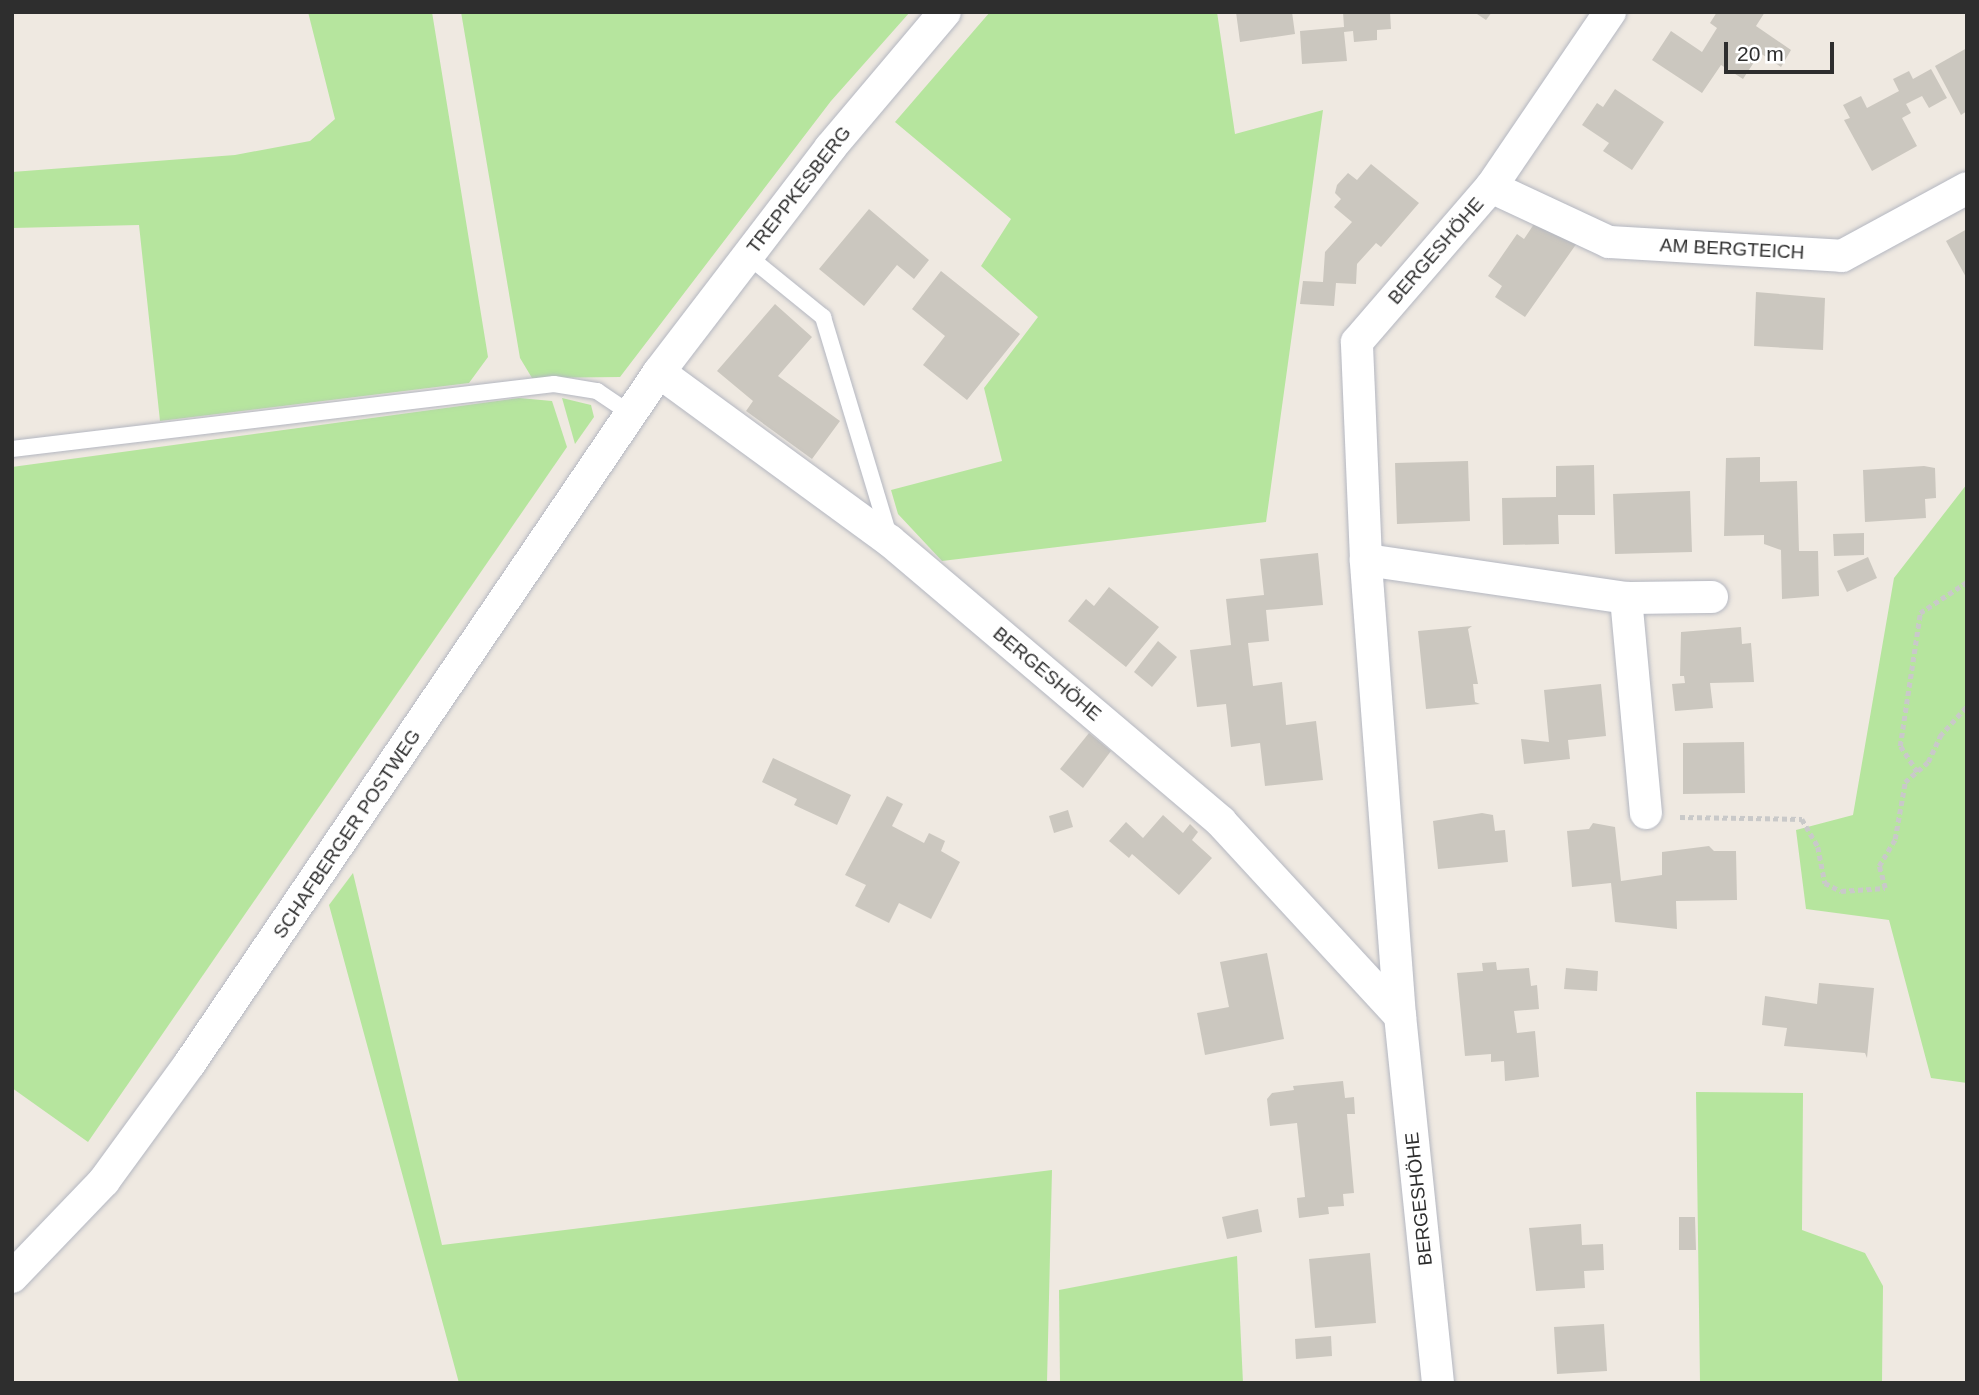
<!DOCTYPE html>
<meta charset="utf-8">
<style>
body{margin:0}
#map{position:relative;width:1979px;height:1395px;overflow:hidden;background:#efe9e1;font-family:Helvetica,sans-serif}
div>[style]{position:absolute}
.green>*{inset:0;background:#b6e59e}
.building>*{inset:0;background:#cbc7bf}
.path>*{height:4.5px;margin-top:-2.25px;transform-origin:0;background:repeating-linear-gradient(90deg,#c9c9c9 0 5px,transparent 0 8.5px)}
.roads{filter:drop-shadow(0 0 2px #b4b7c1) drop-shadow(0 0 2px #b4b7c1)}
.service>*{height:16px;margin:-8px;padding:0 8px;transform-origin:8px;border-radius:8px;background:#fff}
.minor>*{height:32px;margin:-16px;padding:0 16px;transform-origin:16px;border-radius:16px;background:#fff}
span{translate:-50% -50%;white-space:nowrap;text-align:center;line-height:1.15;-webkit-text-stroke:7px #fff;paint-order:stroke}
.street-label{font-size:19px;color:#2e2e2e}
.frame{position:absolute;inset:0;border:14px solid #2e2e2e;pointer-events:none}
.scale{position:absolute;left:1724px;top:42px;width:110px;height:32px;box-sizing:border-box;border:4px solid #2e2e2e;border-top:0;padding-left:9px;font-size:21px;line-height:24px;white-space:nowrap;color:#2e2e2e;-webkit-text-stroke:5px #fff;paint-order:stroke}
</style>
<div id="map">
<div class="green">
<i style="clip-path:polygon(308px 12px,432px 12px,488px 357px,469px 383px,160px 421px,139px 225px,12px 228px,12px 172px,235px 155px,310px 141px,335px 119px)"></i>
<i style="clip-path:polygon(461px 12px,910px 12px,831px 101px,620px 377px,532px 378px,520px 358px)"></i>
<i style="clip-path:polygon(990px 12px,1217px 12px,1235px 134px,1323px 110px,1266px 522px,942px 561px,898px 514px,891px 490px,1002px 461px,984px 388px,1038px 317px,981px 266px,1011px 219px,895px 122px)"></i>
<i style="clip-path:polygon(519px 398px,552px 401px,567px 447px,88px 1142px,12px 1088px,12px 467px)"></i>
<i style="clip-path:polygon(562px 398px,591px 405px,594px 417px,575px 444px)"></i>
<i style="clip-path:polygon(1967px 484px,1967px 1083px,1931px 1078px,1889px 920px,1806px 909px,1796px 830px,1853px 815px,1894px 578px)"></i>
<i style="clip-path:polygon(353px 873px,442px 1245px,1052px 1170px,1047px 1383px,459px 1383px,329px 905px)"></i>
<i style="clip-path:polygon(1696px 1092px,1803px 1093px,1802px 1230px,1865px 1253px,1883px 1286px,1882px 1383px,1700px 1383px)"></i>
<i style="clip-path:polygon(1237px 1256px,1243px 1383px,1060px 1383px,1059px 1290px)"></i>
</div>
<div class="building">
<i style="clip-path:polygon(1236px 12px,1292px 12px,1295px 34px,1240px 42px)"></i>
<i style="clip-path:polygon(1343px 12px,1390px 12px,1391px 29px,1377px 30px,1377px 40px,1354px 42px,1353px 31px,1344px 32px,1347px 61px,1302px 64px,1300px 31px,1344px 27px)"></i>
<i style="clip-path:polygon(1474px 12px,1492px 12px,1486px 20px)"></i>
<i style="clip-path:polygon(1717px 12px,1765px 12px,1756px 26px,1791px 50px,1781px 67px,1760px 53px,1743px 79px,1721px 65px,1702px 93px,1652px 60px,1671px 31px,1702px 52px,1717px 28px,1710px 23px)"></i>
<i style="clip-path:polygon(1967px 48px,1967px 111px,1961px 115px,1935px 66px)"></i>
<i style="clip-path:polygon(1931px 69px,1947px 98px,1929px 108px,1922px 96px,1906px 104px,1911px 113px,1902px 118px,1917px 146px,1872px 171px,1844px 120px,1850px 118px,1843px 105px,1861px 96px,1867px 108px,1899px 91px,1893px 79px,1909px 71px,1913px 79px)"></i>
<i style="clip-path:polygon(1615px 89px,1664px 122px,1632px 170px,1603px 151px,1609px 143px,1582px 125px,1597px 103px,1603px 107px)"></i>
<i style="clip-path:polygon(1371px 164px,1419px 203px,1381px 247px,1376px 243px,1357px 264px,1356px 284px,1336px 283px,1334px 306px,1300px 304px,1303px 281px,1323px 282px,1325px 252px,1352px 222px,1334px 207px,1341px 199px,1335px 193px,1337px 185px,1348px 173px,1357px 180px)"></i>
<i style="clip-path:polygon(869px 209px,929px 260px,914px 279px,897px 265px,864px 306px,819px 269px)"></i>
<i style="clip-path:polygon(1536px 221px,1577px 243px,1525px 317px,1495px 297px,1502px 286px,1488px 276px,1517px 234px,1524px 239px)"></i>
<i style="clip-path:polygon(1967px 229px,1967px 279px,1946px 241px)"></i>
<i style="clip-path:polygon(941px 271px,1020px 334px,967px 400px,923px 365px,945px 336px,912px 309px)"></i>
<i style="clip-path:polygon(1756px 292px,1825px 298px,1823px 350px,1754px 346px)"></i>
<i style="clip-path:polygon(775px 304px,812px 337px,778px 376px,840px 421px,812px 459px,746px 411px,753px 401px,717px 371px)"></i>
<i style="clip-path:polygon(1760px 457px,1760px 482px,1797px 481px,1799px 551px,1818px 551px,1819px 596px,1782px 599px,1781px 550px,1764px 544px,1764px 535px,1724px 536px,1726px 458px)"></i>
<i style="clip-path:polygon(1468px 461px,1470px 521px,1397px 524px,1395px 463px)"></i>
<i style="clip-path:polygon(1594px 465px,1595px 515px,1558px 515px,1559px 544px,1503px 545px,1502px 498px,1556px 497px,1556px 466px)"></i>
<i style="clip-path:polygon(1924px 466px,1935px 468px,1936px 498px,1925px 499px,1926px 518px,1865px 522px,1863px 470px)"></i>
<i style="clip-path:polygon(1690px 491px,1692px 552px,1615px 554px,1613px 494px)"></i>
<i style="clip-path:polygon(1864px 533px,1864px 555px,1834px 556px,1833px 534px)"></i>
<i style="clip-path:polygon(1318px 553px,1323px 605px,1266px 610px,1269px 641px,1248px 643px,1253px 686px,1282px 682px,1286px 725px,1316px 721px,1323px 780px,1265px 786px,1260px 743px,1231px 747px,1226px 704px,1197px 707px,1190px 650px,1231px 645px,1226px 599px,1264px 595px,1260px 559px)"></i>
<i style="clip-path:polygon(1868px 557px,1877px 578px,1847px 592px,1837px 571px)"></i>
<i style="clip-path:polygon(1109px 587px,1159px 627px,1126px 667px,1068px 621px,1086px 599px,1094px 606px)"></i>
<i style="clip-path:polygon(1472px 626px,1468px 629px,1478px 684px,1473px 684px,1475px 702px,1480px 704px,1426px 709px,1418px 631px)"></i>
<i style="clip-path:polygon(1741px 627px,1742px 644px,1751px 643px,1754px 682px,1710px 683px,1713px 708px,1675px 711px,1672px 684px,1685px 683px,1684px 676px,1680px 676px,1681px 632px)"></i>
<i style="clip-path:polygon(1158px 641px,1177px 657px,1152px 687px,1134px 672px)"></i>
<i style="clip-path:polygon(1601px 684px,1606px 736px,1568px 740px,1570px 759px,1524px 764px,1521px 739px,1549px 742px,1544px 690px)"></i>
<i style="clip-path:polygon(1089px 733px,1111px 751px,1083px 788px,1060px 769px)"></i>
<i style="clip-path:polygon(1744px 742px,1745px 793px,1683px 794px,1683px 743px)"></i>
<i style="clip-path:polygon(773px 758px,851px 795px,837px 825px,794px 805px,797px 799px,762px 782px)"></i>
<i style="clip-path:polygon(887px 796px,903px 804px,892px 826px,924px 843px,929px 833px,945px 841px,941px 851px,960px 862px,931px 919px,899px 903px,889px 923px,855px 906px,866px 885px,845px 875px)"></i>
<i style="clip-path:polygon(1068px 810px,1073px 827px,1054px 833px,1049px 816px)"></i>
<i style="clip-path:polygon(1482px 813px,1493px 815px,1495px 831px,1505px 830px,1508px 862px,1438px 869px,1433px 821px)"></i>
<i style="clip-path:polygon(1163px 815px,1183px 833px,1190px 824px,1198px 832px,1192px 840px,1212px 858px,1179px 895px,1132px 854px,1129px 858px,1109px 841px,1126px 822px,1143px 838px)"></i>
<i style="clip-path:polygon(1593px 823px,1615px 827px,1621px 881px,1662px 875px,1662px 852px,1709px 846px,1714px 851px,1736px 851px,1737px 900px,1676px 901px,1677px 929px,1615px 922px,1611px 883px,1572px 887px,1567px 831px,1589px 829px)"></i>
<i style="clip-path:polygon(1267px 953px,1284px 1039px,1205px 1055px,1197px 1013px,1229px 1007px,1220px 962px)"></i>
<i style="clip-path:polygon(1496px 962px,1497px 970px,1529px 968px,1531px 986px,1537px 985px,1539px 1009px,1514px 1011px,1517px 1033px,1535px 1031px,1539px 1077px,1505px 1081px,1504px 1061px,1491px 1062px,1491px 1054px,1465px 1056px,1457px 973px,1483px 971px,1482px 963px)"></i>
<i style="clip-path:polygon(1566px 968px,1598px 971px,1597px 991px,1564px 989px)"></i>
<i style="clip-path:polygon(1819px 983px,1874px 988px,1867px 1058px,1865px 1053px,1784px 1046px,1787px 1028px,1762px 1025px,1765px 996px,1817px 1004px)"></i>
<i style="clip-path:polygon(1343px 1081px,1345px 1098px,1354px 1097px,1355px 1114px,1347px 1114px,1354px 1193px,1343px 1194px,1344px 1206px,1328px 1207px,1329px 1214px,1299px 1218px,1297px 1198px,1305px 1197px,1297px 1123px,1270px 1126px,1267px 1099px,1272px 1093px,1294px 1090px,1293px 1086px)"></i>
<i style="clip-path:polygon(1258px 1209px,1262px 1232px,1227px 1239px,1222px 1217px)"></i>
<i style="clip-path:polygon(1679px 1217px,1695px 1217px,1696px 1250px,1679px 1250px)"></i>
<i style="clip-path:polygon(1581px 1224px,1582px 1245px,1603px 1244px,1604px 1270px,1584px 1271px,1585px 1288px,1536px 1291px,1529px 1228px)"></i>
<i style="clip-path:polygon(1370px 1253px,1376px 1323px,1315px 1328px,1309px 1259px)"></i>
<i style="clip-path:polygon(1604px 1324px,1607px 1371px,1557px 1374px,1554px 1327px)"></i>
<i style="clip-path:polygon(1331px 1336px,1332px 1356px,1296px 1359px,1295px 1339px)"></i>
</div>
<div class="path">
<i style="left:1917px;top:772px;width:31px;rotate:-123deg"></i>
<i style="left:1900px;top:746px;width:134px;rotate:-81.4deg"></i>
<i style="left:1920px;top:613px;width:56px;rotate:-33.4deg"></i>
<i style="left:1680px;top:817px;width:122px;rotate:0.9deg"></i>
<i style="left:1802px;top:819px;width:32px;rotate:60deg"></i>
<i style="left:1818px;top:847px;width:37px;rotate:79deg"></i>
<i style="left:1825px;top:883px;width:18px;rotate:27deg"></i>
<i style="left:1841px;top:891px;width:44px;rotate:-3.9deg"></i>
<i style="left:1885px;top:888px;width:23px;rotate:-105deg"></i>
<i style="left:1879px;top:866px;width:31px;rotate:-59deg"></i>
<i style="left:1895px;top:839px;width:58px;rotate:-80deg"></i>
<i style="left:1905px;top:782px;width:30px;rotate:-41deg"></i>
<i style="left:1928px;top:762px;width:29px;rotate:-65deg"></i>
<i style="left:1940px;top:736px;width:40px;rotate:-48deg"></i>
</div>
<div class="roads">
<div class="service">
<i style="left:748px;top:256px;width:97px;rotate:39.1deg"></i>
<i style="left:823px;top:317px;width:228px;rotate:73.2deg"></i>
<i style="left:12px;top:449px;width:546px;rotate:-6.84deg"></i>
<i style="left:554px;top:384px;width:44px;rotate:9.2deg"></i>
<i style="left:597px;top:391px;width:40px;rotate:34deg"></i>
</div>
<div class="minor">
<i style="left:1491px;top:187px;width:130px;rotate:25deg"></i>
<i style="left:1609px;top:242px;width:233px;rotate:3.4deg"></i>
<i style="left:1842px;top:256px;width:142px;rotate:-28.5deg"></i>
<i style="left:659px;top:372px;width:286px;rotate:36.2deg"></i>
<i style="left:890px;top:541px;width:434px;rotate:40.3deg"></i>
<i style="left:1221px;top:822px;width:264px;rotate:47.3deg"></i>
<i style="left:1366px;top:560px;width:263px;rotate:8.3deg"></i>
<i style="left:1626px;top:598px;width:216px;rotate:84.7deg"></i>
<i style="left:1626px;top:598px;width:86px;rotate:-0.7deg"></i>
<i style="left:12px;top:1277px;width:133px;rotate:-46.2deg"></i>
<i style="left:104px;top:1181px;width:146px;rotate:-53.9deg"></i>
<i style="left:190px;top:1063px;width:835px;rotate:-55.83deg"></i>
<i style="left:659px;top:372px;width:282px;rotate:-52.6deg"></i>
<i style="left:830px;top:148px;width:178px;rotate:-49.8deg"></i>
<i style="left:1438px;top:1383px;width:369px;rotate:-95.9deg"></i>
<i style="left:1400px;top:1016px;width:457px;rotate:-94.3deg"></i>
<i style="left:1366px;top:560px;width:218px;rotate:-92.4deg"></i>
<i style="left:1357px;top:342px;width:205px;rotate:-49.2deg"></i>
<i style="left:1491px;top:187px;width:212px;rotate:-55.8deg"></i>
</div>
</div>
<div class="street-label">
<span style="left:799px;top:190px;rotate:-52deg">TREPPKESBERG</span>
<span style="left:1732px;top:249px;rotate:3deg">AM BERGTEICH</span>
<span style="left:1436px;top:251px;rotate:-49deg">BERGESHÖHE</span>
<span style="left:1047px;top:674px;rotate:40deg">BERGESHÖHE</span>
<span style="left:347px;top:834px;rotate:-56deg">SCHAFBERGER POSTWEG</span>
<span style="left:1419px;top:1199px;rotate:-96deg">BERGESHÖHE</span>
</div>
<div class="frame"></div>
<div class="scale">20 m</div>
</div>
